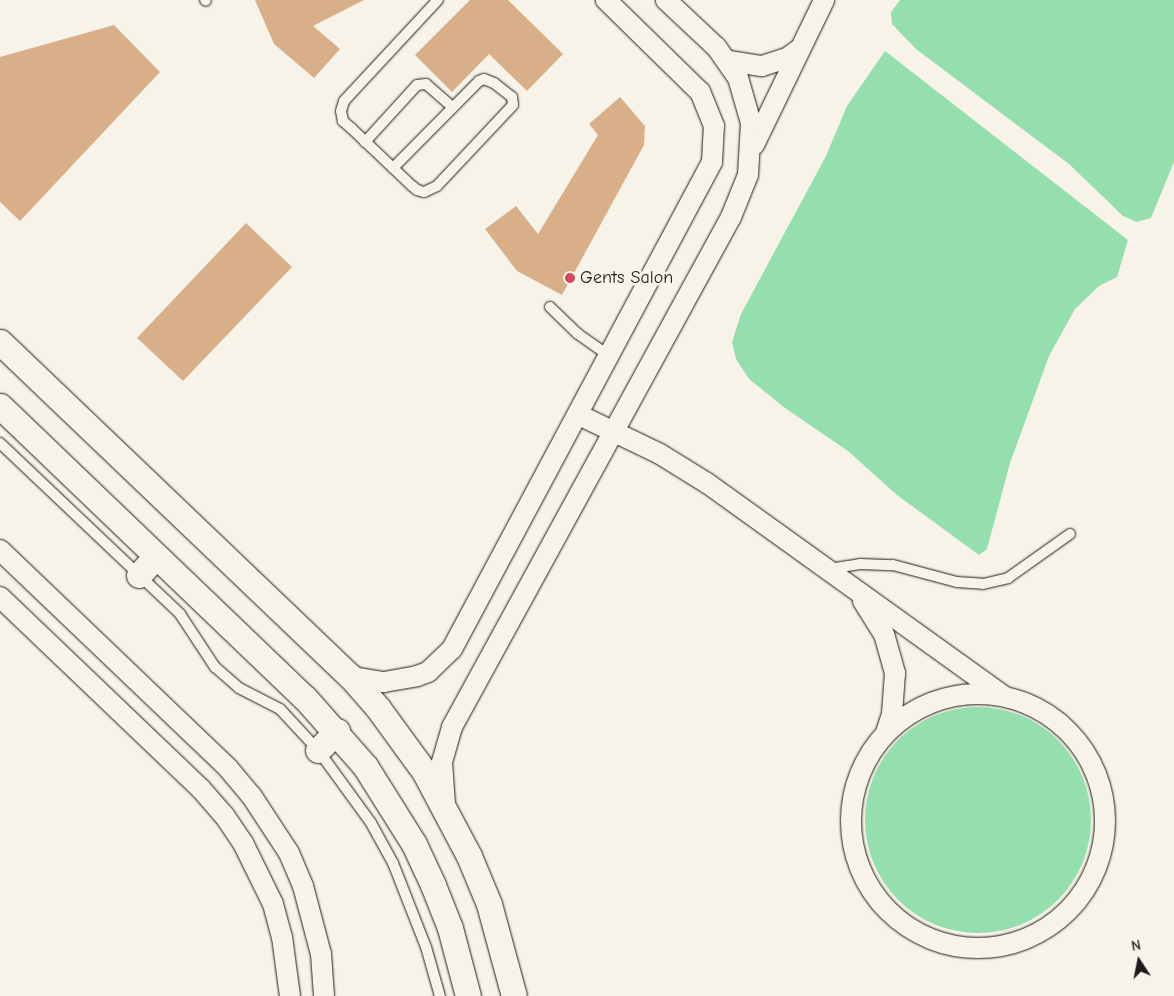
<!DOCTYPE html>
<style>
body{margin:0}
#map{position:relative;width:1174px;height:996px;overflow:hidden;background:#f7f3e8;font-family:"Comic Neue",sans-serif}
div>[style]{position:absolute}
.green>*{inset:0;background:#95dead}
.round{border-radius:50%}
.building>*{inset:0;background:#d9af8a}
.roads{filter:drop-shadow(0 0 1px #1c1c1c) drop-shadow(0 0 1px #1c1c1c)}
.service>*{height:10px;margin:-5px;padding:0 5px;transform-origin:5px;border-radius:5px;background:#f7f3e8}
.minor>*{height:20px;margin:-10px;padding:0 10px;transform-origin:10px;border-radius:10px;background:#f7f3e8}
.minor>.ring{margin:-10px;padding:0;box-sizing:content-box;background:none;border:20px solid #f7f3e8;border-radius:50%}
.tertiary>*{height:25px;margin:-12.5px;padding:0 12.5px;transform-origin:12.5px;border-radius:12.5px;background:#f7f3e8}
.dots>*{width:14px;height:14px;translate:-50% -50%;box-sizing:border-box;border:2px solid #f7f3e8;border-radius:50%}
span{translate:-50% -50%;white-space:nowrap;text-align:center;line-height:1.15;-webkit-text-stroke:5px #f7f3e8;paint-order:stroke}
.poi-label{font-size:18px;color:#1c1c1c}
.left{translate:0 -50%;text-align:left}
.north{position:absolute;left:1114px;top:936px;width:50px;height:50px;-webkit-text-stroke:4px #f7f3e8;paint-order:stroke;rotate:349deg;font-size:14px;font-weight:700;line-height:20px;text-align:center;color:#1c1c1c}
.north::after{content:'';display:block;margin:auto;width:18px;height:22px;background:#1c1c1c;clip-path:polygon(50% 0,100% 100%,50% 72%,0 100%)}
</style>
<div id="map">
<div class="green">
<i style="clip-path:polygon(900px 0,1174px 0,1174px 162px,1151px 218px,1137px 222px,1123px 216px,1069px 164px,916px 49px,892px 24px,891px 12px)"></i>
<i style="clip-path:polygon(885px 51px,1128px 240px,1117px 277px,1099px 286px,1075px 309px,1049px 356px,1010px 463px,987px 549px,979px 555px,897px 495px,848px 451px,785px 408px,749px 379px,736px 359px,732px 342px,741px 314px,826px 156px,847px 106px)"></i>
<i class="round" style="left:865px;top:707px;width:226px;height:226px"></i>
</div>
<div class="building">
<i style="clip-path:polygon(255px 0,364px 0,313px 26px,340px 49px,314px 78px,274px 44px)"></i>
<i style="clip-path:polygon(470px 0,508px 0,563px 54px,527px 91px,489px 54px,452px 92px,415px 55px)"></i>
<i style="clip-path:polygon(114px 25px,160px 72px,20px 221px,0 202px,0 57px)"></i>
<i style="clip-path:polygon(620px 97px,645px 126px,644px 145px,562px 295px,517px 271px,485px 229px,516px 206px,538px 234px,598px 135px,589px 124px)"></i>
<i style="clip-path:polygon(246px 223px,292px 267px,183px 381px,137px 338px)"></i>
</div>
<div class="roads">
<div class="service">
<i style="left:205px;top:0;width:1px;rotate:45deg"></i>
<i style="left:365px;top:142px;width:77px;rotate:-47.6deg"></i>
<i style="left:417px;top:85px;width:9px;rotate:-6deg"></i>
<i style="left:426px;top:84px;width:35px;rotate:41deg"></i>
<i style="left:393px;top:168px;width:122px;rotate:-45.3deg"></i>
<i style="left:479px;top:81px;width:5px;rotate:-22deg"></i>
<i style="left:484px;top:79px;width:11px;rotate:22deg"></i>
<i style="left:494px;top:83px;width:23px;rotate:38deg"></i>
<i style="left:512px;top:97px;width:8px;rotate:83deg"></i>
<i style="left:513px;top:105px;width:111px;rotate:133.2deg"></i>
<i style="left:437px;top:186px;width:14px;rotate:155deg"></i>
<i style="left:424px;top:192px;width:7px;rotate:-164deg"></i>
<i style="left:417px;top:190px;width:6px;rotate:-141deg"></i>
<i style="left:412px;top:186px;width:84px;rotate:-136.4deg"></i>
<i style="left:351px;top:128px;width:11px;rotate:-139deg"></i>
<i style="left:343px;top:121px;width:10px;rotate:-101deg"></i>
<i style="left:341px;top:111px;width:10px;rotate:-73deg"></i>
<i style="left:344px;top:101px;width:138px;rotate:-47.1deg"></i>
<i style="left:550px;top:307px;width:39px;rotate:44deg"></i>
<i style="left:578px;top:334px;width:39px;rotate:35deg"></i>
<i style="left:0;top:443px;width:248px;rotate:43.5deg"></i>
<i style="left:180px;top:614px;width:64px;rotate:56.6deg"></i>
<i style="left:215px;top:667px;width:32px;rotate:41deg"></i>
<i style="left:239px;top:688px;width:46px;rotate:27.1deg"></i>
<i style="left:280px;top:709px;width:56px;rotate:47.2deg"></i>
<i style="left:318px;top:750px;width:90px;rotate:54deg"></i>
<i style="left:371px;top:823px;width:46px;rotate:61.2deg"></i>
<i style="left:393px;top:863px;width:90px;rotate:68.6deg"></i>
<i style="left:426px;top:947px;width:51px;rotate:74.1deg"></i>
<i style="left:829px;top:569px;width:31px;rotate:-9deg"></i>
<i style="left:860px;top:564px;width:33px;rotate:2deg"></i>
<i style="left:893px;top:565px;width:66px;rotate:14.9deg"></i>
<i style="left:957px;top:582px;width:26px;rotate:4deg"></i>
<i style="left:983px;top:584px;width:26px;rotate:-13deg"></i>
<i style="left:1008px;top:578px;width:76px;rotate:-35.4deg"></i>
</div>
<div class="minor">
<i style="left:729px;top:61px;width:33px;rotate:9deg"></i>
<i style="left:762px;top:66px;width:26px;rotate:-18deg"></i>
<i style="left:787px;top:58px;width:14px;rotate:-36deg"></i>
<i style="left:754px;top:145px;width:161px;rotate:-64.2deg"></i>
<i style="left:579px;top:415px;width:90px;rotate:25.7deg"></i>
<i style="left:660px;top:454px;width:55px;rotate:31.7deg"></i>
<i style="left:707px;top:483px;width:365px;rotate:35.7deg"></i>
<i style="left:0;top:550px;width:315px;rotate:43.7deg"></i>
<i style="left:228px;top:768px;width:35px;rotate:50deg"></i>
<i style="left:251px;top:795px;width:69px;rotate:56.8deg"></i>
<i style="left:289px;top:853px;width:36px;rotate:67deg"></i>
<i style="left:303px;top:886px;width:70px;rotate:75.2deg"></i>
<i style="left:321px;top:954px;width:42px;rotate:85.9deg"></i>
<i style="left:0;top:597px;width:278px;rotate:43.7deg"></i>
<i style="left:201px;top:789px;width:35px;rotate:49deg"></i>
<i style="left:224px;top:815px;width:34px;rotate:56deg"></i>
<i style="left:243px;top:843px;width:68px;rotate:63.8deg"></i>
<i style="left:273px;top:904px;width:34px;rotate:75deg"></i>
<i style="left:282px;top:937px;width:60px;rotate:82.3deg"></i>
<i style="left:863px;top:601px;width:39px;rotate:58deg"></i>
<i style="left:884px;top:634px;width:41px;rotate:74.2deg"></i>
<i style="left:895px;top:673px;width:41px;rotate:94.2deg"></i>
<i style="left:892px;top:714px;width:20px;rotate:108deg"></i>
<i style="left:351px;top:677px;width:33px;rotate:9deg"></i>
<i style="left:384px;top:682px;width:34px;rotate:-10deg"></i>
<i style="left:417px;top:676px;width:12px;rotate:-20deg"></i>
<i style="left:428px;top:672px;width:33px;rotate:-44deg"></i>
<i style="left:452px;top:649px;width:552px;rotate:-61.9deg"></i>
<i style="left:712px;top:162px;width:36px;rotate:-87deg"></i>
<i style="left:714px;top:126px;width:37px;rotate:-112deg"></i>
<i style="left:700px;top:92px;width:132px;rotate:-135.6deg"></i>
<i class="ring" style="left:851px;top:694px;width:234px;height:234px"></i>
<i style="left:445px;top:804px;width:42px;rotate:-94.1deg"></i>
<i style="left:442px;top:762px;width:36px;rotate:-74deg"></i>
<i style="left:452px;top:727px;width:581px;rotate:-61.32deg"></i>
<i style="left:731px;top:217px;width:45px;rotate:-68deg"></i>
<i style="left:748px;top:175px;width:52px;rotate:-86.7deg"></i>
<i style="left:751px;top:123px;width:47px;rotate:-106.1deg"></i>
<i style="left:738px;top:78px;width:38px;rotate:-125deg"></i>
<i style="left:716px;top:47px;width:69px;rotate:-136.8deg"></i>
</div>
<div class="tertiary">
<i style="left:0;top:342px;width:485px;rotate:43.7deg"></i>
<i style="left:351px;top:677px;width:41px;rotate:48.9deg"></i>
<i style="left:378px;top:708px;width:78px;rotate:53.9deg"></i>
<i style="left:424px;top:771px;width:96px;rotate:62.1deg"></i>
<i style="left:469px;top:856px;width:52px;rotate:67.4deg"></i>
<i style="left:489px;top:904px;width:95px;rotate:74.8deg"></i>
<i style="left:0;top:406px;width:422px;rotate:43.8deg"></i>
<i style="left:305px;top:698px;width:91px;rotate:48.6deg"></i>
<i style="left:365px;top:766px;width:92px;rotate:57.9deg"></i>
<i style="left:414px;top:844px;width:45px;rotate:65.1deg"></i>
<i style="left:433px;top:885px;width:46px;rotate:68.4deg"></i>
<i style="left:450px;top:928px;width:70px;rotate:75.2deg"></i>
<i style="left:139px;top:575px;width:25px;rotate:-48deg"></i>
<i style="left:318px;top:750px;width:27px;rotate:-45deg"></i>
</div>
</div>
<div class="dots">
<i style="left:570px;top:278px;background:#d1495b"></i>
</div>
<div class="poi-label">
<span class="left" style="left:580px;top:278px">Gents Salon</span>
</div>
<div class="north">N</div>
</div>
